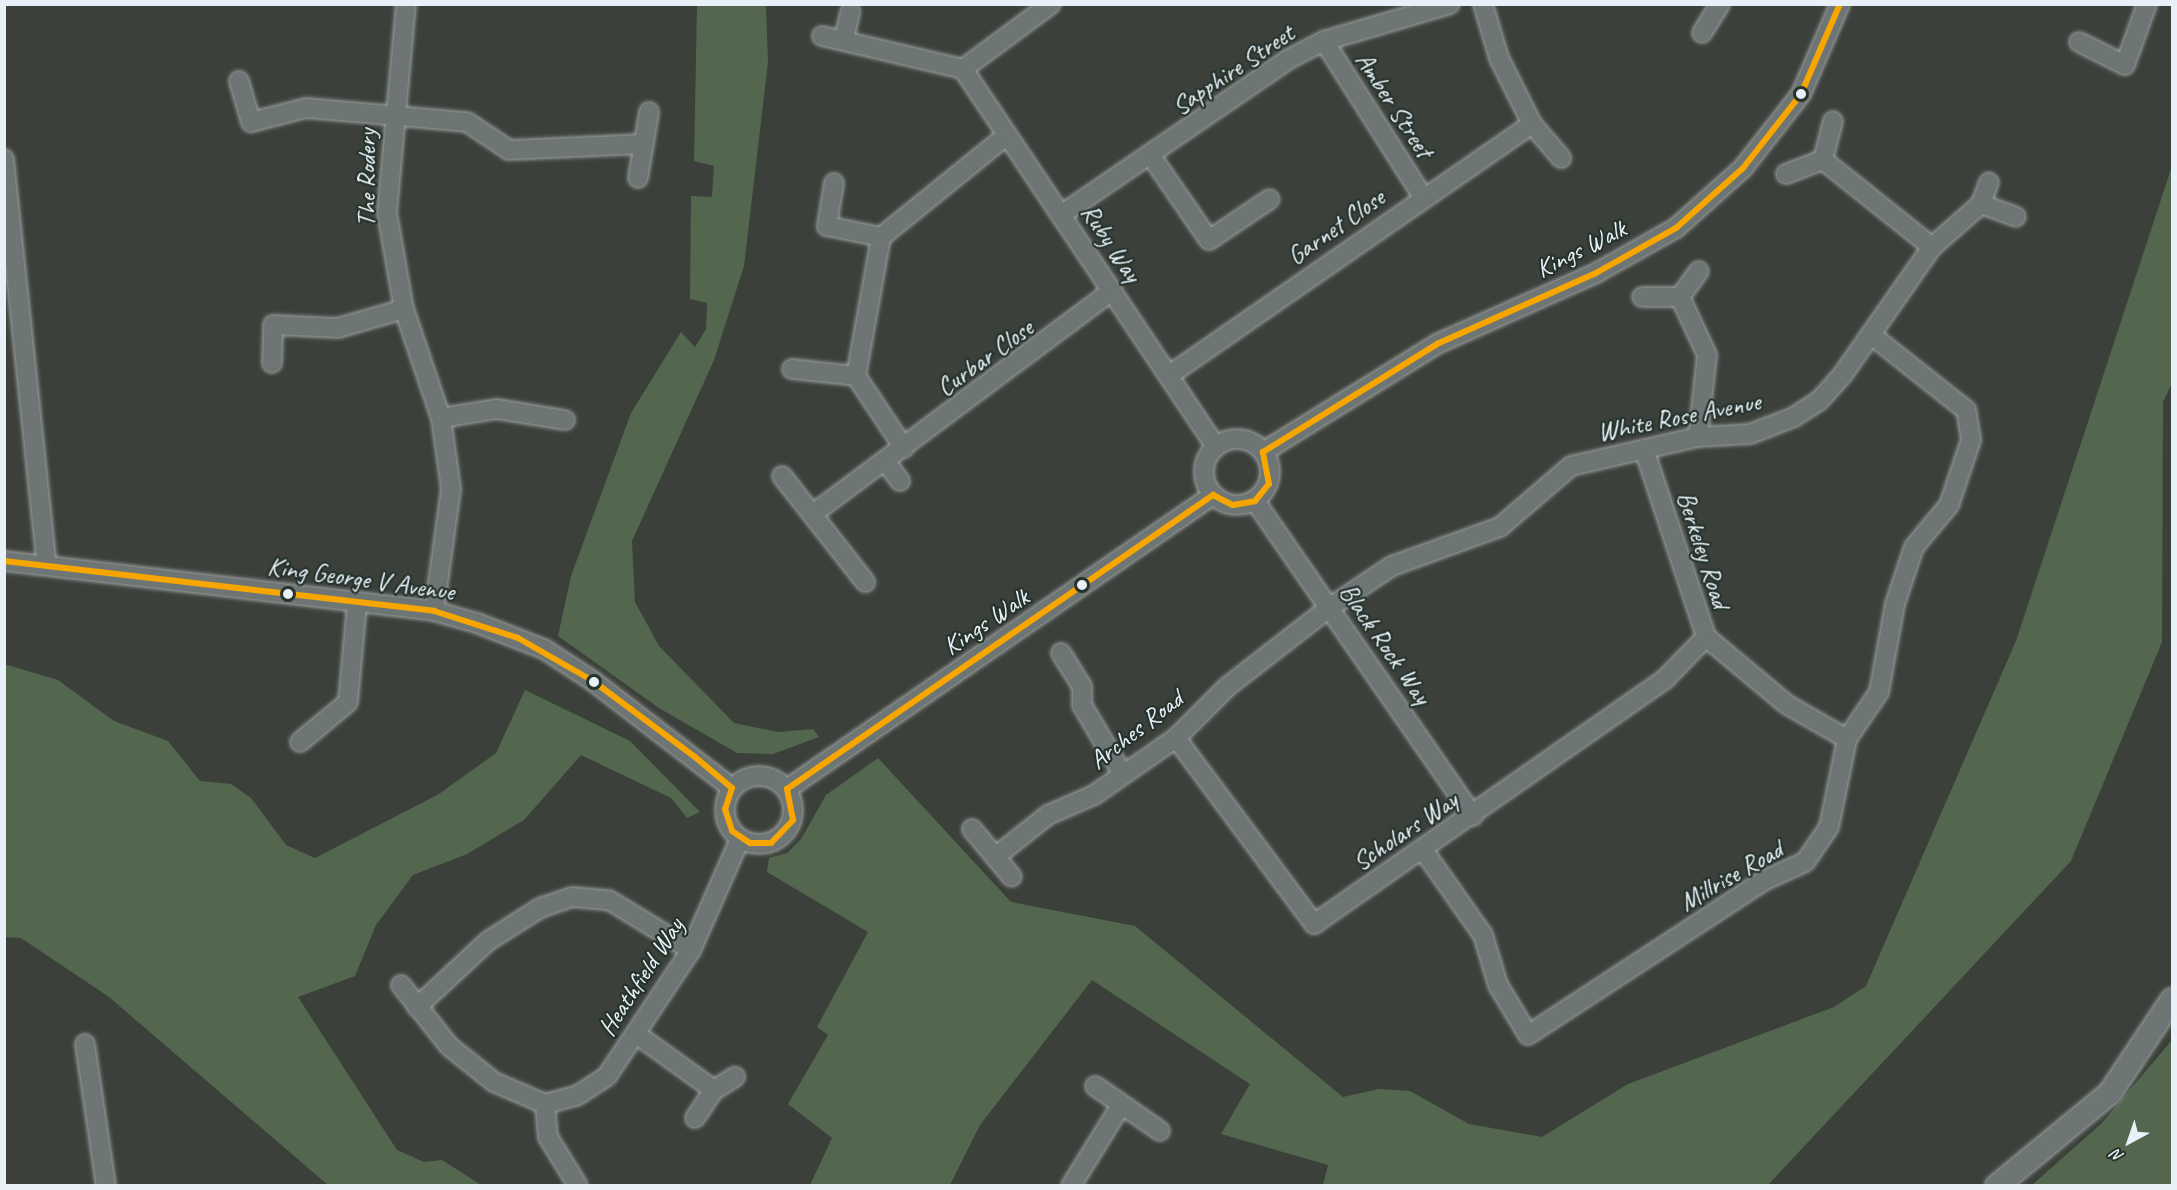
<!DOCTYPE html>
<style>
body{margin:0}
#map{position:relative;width:2177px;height:1190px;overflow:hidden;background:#3c403b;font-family:Caveat,sans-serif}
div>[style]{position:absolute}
.green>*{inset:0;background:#53674e}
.roads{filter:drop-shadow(0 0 2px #9da1a0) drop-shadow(0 0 2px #9da1a0)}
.minor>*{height:18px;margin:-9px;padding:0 9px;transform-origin:9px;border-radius:9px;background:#6e7575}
.minor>.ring{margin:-9px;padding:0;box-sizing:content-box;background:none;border:18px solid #6e7575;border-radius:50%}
.tertiary>*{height:22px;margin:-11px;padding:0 11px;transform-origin:11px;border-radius:11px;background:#6e7575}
.bus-1>*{height:6px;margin:-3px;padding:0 3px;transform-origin:3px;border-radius:3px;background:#f7a600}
.dots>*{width:16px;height:16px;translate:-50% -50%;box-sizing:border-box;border:3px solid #26332d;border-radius:50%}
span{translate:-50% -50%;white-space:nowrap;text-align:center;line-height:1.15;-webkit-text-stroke:4.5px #26332d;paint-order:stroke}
.street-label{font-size:26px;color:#e8f1f8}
.frame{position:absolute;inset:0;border:6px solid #e8f1f8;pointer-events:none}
.north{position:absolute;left:2099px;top:1112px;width:60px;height:60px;-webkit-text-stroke:4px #26332d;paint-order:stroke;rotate:220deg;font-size:16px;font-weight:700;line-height:24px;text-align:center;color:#e8f1f8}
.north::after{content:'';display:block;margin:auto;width:21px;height:27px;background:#e8f1f8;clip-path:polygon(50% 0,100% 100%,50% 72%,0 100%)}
</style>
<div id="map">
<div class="green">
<i style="clip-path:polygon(697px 5px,766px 5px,768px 62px,744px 266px,714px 360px,632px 541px,635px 602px,659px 646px,734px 723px,778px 732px,813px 729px,819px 737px,773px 754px,737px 753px,659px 708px,558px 636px,571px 576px,631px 413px,681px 332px,695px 347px,706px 329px,707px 303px,690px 299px,691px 196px,712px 197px,714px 166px,694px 161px)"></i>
<i style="clip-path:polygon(2172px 166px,2172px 383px,2163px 402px,2162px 642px,2071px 861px,1768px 1185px,1323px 1185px,1328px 1165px,1221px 1134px,1250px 1084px,1092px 980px,980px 1125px,950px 1185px,810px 1185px,832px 1138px,788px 1104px,828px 1035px,817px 1027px,868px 932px,767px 872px,769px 858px,787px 853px,801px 839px,826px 795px,878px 758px,1011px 902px,1135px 926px,1343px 1097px,1379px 1089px,1410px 1091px,1469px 1124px,1542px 1137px,1628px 1084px,1834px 1007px,1866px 986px,2016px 641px)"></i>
<i style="clip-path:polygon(4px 664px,58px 680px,114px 721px,168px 741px,200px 781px,231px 784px,251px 798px,286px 845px,315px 858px,439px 794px,496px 753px,525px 690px,630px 741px,700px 812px,687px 818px,671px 798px,581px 755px,524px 820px,467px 854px,413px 875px,376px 925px,355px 976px,298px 997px,397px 1150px,424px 1162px,442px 1160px,481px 1185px,328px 1185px,109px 997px,21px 938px,5px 937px)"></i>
<i style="clip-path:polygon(2172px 1040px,2172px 1185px,2032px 1185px,2102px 1123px)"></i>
</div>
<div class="roads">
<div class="minor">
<i style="left:406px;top:4px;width:210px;rotate:95.2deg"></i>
<i style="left:387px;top:213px;width:97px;rotate:80deg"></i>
<i style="left:404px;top:309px;width:115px;rotate:71.3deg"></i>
<i style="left:441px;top:418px;width:72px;rotate:82deg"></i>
<i style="left:451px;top:489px;width:123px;rotate:97.9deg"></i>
<i style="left:1483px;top:4px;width:56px;rotate:73.5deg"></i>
<i style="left:1499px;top:58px;width:74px;rotate:63.4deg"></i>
<i style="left:1532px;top:124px;width:45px;rotate:49.5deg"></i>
<i style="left:1702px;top:33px;width:34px;rotate:-58deg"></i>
<i style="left:822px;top:36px;width:145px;rotate:13.2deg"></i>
<i style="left:844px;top:39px;width:28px;rotate:-77deg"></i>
<i style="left:1324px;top:41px;width:185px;rotate:57.6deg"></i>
<i style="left:2079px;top:42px;width:51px;rotate:26.6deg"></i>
<i style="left:2125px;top:65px;width:65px;rotate:-70.2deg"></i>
<i style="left:963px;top:69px;width:455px;rotate:56.2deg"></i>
<i style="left:963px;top:69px;width:109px;rotate:-36.5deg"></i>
<i style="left:239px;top:81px;width:43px;rotate:73.7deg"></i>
<i style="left:251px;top:122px;width:57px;rotate:-14.3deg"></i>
<i style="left:306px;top:108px;width:162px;rotate:5deg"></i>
<i style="left:467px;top:122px;width:50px;rotate:33.7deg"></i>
<i style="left:509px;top:150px;width:135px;rotate:-2.5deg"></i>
<i style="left:1151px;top:156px;width:102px;rotate:55.4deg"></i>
<i style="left:1209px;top:240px;width:73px;rotate:-33.9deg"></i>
<i style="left:4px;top:159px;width:408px;rotate:84deg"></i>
<i style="left:1823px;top:160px;width:139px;rotate:38.6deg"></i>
<i style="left:1786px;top:174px;width:40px;rotate:-21deg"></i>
<i style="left:1823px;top:160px;width:40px;rotate:-75.6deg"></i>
<i style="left:638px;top:178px;width:67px;rotate:-80.5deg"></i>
<i style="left:834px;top:183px;width:44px;rotate:99.2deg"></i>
<i style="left:827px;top:226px;width:55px;rotate:11.5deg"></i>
<i style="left:1981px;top:204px;width:23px;rotate:-70deg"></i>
<i style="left:1061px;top:215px;width:274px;rotate:-34.4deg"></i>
<i style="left:1287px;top:60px;width:42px;rotate:-27.2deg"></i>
<i style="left:1324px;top:41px;width:131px;rotate:-16.4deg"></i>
<i style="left:1642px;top:297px;width:38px"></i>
<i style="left:1680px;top:297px;width:32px;rotate:-54deg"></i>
<i style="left:1680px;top:297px;width:64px;rotate:65deg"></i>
<i style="left:1707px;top:355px;width:82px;rotate:96.3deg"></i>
<i style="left:272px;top:363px;width:38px;rotate:-88deg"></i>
<i style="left:273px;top:325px;width:65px;rotate:2.6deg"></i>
<i style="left:338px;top:328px;width:69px;rotate:-16.1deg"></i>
<i style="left:792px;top:369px;width:64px;rotate:6.2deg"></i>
<i style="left:1171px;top:374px;width:439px;rotate:-34.7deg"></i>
<i style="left:441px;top:418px;width:57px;rotate:-9.1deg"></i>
<i style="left:497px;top:409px;width:69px;rotate:9.2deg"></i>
<i class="ring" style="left:1204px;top:439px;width:48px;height:48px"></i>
<i style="left:904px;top:448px;width:87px;rotate:-123.7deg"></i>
<i style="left:856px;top:376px;width:141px;rotate:-79.8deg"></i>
<i style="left:881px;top:237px;width:162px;rotate:-39deg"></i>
<i style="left:1644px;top:449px;width:198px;rotate:71.7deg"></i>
<i style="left:1706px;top:637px;width:104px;rotate:39.9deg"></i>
<i style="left:1786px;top:704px;width:70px;rotate:29.8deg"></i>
<i style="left:1263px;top:452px;width:207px;rotate:-31.8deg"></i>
<i style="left:1439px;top:343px;width:172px;rotate:-24deg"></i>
<i style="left:1596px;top:273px;width:92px;rotate:-29.4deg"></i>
<i style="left:1676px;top:228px;width:90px;rotate:-41.8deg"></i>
<i style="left:1743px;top:168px;width:94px;rotate:-51.9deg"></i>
<i style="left:1801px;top:94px;width:98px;rotate:-66.6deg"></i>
<i style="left:885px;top:461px;width:25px;rotate:53deg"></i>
<i style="left:782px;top:476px;width:135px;rotate:51.9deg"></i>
<i style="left:1255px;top:501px;width:383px;rotate:55.3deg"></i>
<i style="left:814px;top:513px;width:372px;rotate:-36.7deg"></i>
<i style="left:4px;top:561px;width:433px;rotate:6.6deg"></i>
<i style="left:434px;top:611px;width:45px;rotate:15.6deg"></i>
<i style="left:477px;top:623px;width:72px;rotate:21.2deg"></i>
<i style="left:544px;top:649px;width:59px;rotate:33.1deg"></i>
<i style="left:593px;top:681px;width:175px;rotate:37.6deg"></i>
<i style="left:1061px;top:653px;width:39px;rotate:58deg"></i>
<i style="left:1082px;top:686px;width:19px;rotate:90deg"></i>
<i style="left:1082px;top:705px;width:79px;rotate:59.5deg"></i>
<i style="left:1176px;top:738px;width:232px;rotate:53.4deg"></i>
<i style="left:1314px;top:924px;width:429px;rotate:-34.9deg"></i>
<i style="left:1666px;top:678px;width:57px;rotate:-45.7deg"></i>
<i style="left:300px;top:742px;width:62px;rotate:-39.8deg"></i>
<i style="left:348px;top:702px;width:99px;rotate:-84.8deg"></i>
<i class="ring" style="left:725px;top:776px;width:50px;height:50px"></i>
<i style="left:787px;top:789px;width:518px;rotate:-34.61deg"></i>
<i style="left:972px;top:829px;width:62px;rotate:50.2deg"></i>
<i style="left:1423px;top:850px;width:104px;rotate:54.8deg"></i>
<i style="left:1483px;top:935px;width:52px;rotate:73.3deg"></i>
<i style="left:1498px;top:985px;width:58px;rotate:59deg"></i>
<i style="left:1528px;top:1035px;width:281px;rotate:-33.2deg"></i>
<i style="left:1763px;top:881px;width:46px;rotate:-24.3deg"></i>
<i style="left:1805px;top:862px;width:42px;rotate:-55.6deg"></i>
<i style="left:1829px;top:827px;width:90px;rotate:-78.4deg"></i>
<i style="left:1847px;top:739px;width:57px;rotate:-55.8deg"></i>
<i style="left:1879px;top:692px;width:89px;rotate:-79.7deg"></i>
<i style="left:1895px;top:604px;width:60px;rotate:-71.6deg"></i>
<i style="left:1914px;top:547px;width:55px;rotate:-50.2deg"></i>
<i style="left:1949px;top:505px;width:69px;rotate:-71.3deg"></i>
<i style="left:1971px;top:440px;width:30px;rotate:-99deg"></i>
<i style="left:1966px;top:410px;width:122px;rotate:-141.6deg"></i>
<i style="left:995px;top:857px;width:68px;rotate:-38.4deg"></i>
<i style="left:1048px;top:815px;width:50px;rotate:-23.5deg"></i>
<i style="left:1094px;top:795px;width:100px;rotate:-34.8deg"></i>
<i style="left:1176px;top:738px;width:72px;rotate:-45deg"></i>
<i style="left:1227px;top:687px;width:129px;rotate:-37.8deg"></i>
<i style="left:1329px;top:608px;width:76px;rotate:-33.7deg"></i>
<i style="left:1392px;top:566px;width:115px;rotate:-19.9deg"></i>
<i style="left:1500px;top:527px;width:94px;rotate:-40.7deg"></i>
<i style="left:1571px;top:466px;width:130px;rotate:-12.9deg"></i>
<i style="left:1698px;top:437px;width:52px;rotate:-3.3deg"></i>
<i style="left:1750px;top:434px;width:47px;rotate:-21.1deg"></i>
<i style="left:1794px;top:417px;width:30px;rotate:-33deg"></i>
<i style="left:1819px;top:401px;width:36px;rotate:-48deg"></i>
<i style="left:1843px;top:374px;width:155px;rotate:-55deg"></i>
<i style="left:1932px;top:247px;width:65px;rotate:-41.3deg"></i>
<i style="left:1981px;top:204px;width:37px;rotate:20deg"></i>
<i style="left:401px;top:985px;width:78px;rotate:51.8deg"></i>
<i style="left:449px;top:1046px;width:58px;rotate:38.7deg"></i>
<i style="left:494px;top:1082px;width:56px;rotate:23.3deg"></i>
<i style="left:417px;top:1007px;width:97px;rotate:-42.9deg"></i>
<i style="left:488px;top:941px;width:62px;rotate:-32.4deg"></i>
<i style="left:540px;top:908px;width:34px;rotate:-19deg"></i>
<i style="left:572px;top:897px;width:37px;rotate:5deg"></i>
<i style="left:609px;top:900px;width:96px;rotate:31.4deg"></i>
<i style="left:636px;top:1034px;width:96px;rotate:35.7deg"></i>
<i style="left:85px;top:1044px;width:144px;rotate:81.6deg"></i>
<i style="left:1095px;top:1086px;width:79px;rotate:34.7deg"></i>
<i style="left:545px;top:1104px;width:34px;rotate:-15deg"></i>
<i style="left:578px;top:1095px;width:35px;rotate:-33deg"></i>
<i style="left:607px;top:1076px;width:151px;rotate:-56.3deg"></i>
<i style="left:691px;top:950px;width:121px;rotate:-66.2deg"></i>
<i style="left:545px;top:1104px;width:33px;rotate:85deg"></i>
<i style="left:548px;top:1137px;width:57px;rotate:58.5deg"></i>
<i style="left:695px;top:1118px;width:34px;rotate:-56deg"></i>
<i style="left:714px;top:1090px;width:25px;rotate:-32deg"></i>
<i style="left:1071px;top:1186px;width:95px;rotate:-58.3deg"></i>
</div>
<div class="tertiary">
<i style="left:1997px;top:1186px;width:146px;rotate:-39.5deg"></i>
<i style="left:2110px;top:1093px;width:112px;rotate:-56.3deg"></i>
</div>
</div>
<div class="bus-1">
<i style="left:4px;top:561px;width:433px;rotate:6.6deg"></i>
<i style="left:434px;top:611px;width:88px;rotate:17.8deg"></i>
<i style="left:518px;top:638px;width:86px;rotate:29.8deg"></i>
<i style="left:593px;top:681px;width:127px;rotate:36.7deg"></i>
<i style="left:695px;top:757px;width:48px;rotate:40deg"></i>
<i style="left:732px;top:788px;width:22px;rotate:108deg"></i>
<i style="left:725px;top:809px;width:23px;rotate:72deg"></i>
<i style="left:732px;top:831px;width:22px;rotate:34deg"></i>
<i style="left:750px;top:843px;width:21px"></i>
<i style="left:771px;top:843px;width:32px;rotate:-46deg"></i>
<i style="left:793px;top:820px;width:32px;rotate:-101deg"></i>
<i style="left:787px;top:789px;width:518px;rotate:-34.61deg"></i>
<i style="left:1213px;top:495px;width:22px;rotate:27deg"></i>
<i style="left:1233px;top:505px;width:22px;rotate:-10deg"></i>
<i style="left:1255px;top:501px;width:22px;rotate:-51deg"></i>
<i style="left:1269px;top:484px;width:33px;rotate:-101deg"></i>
<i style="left:1263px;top:452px;width:207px;rotate:-31.8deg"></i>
<i style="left:1439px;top:343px;width:172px;rotate:-24deg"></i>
<i style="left:1596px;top:273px;width:92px;rotate:-29.4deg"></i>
<i style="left:1676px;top:228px;width:90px;rotate:-41.8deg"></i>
<i style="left:1743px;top:168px;width:94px;rotate:-51.9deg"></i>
<i style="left:1801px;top:94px;width:98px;rotate:-66.6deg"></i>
</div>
<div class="dots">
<i style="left:1801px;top:94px;background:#e8f1f8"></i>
<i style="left:1082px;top:585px;background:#e8f1f8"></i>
<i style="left:288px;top:594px;background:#e8f1f8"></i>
<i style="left:594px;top:682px;background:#e8f1f8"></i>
</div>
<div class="street-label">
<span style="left:1233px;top:70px;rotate:-34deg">Sapphire Street</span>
<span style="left:1394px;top:105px;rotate:57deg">Amber Street</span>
<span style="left:367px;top:178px;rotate:-90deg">The Rodery</span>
<span style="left:1336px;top:227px;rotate:-35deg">Garnet Close</span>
<span style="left:1111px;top:243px;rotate:56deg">Ruby Way</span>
<span style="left:1581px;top:249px;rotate:-27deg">Kings Walk</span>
<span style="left:985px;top:358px;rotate:-36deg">Curbar Close</span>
<span style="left:1679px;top:417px;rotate:-11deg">White Rose Avenue</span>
<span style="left:1703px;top:550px;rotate:72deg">Berkeley Road</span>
<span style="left:361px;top:579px;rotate:8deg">King George V Avenue</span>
<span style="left:986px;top:622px;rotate:-34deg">Kings Walk</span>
<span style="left:1385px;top:644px;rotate:55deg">Black Rock Way</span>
<span style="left:1136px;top:730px;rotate:-38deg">Arches Road</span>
<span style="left:1405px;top:831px;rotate:-34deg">Scholars Way</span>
<span style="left:1731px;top:876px;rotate:-30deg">Millrise Road</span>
<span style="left:641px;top:977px;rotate:-57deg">Heathfield Way</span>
</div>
<div class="frame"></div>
<div class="north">N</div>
</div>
